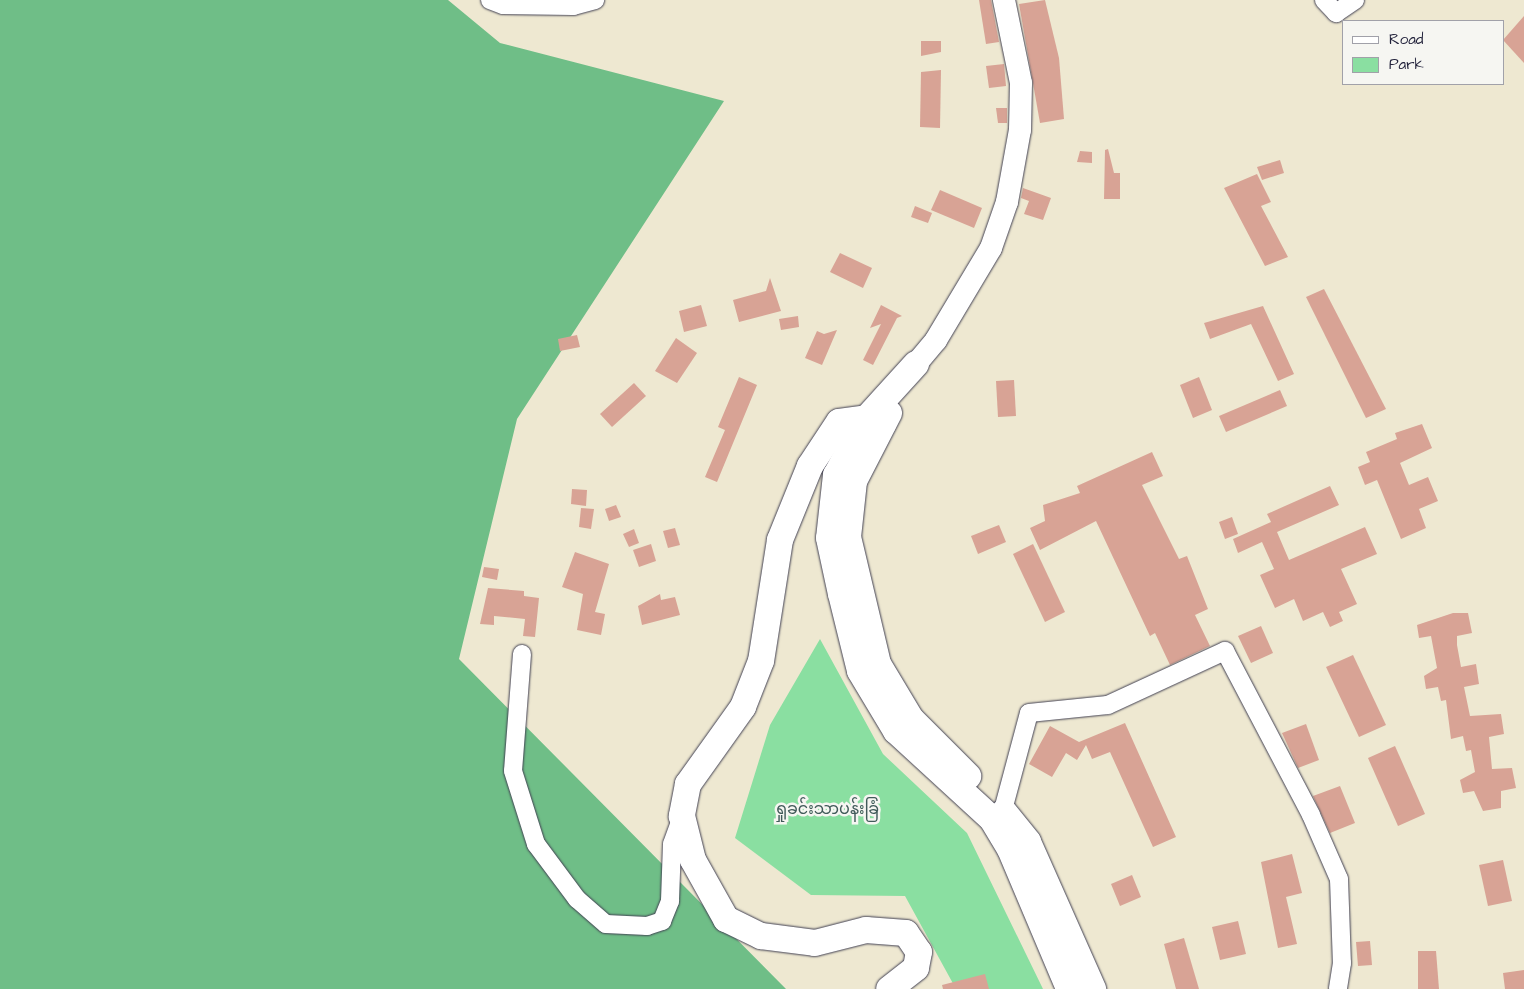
<!DOCTYPE html>
<meta charset="utf-8">
<style>
body{margin:0}
#map{position:relative;width:1524px;height:989px;overflow:hidden;background:#eee8d1;font-family:"Architects Daughter","Noto Sans Myanmar",sans-serif}
div>[style]{position:absolute}
.green>*{inset:0;background:#8adfa1}
.forest>*{inset:0;background:#6fbe87}
.building>*{inset:0;background:#d8a395}
.roads{filter:drop-shadow(0 0 1px #414052) drop-shadow(0 0 1px #414052)}
.minor>*{height:18px;margin:-9px;padding:0 9px;transform-origin:9px;border-radius:9px;background:#fff}
.major>*{height:22px;margin:-11px;padding:0 11px;transform-origin:11px;border-radius:11px;background:#fff}
.highway>*{height:26px;margin:-13px;padding:0 13px;transform-origin:13px;border-radius:13px;background:#fff}
span{translate:-50% -50%;white-space:nowrap;text-align:center;line-height:1.15;-webkit-text-stroke:5px #f6f6f2;paint-order:stroke}
.park-label{font-size:16px;color:#415b5a}
.legend{position:absolute;left:1342px;top:20px;width:162px;height:65px;box-sizing:border-box;background:#f6f6f2;border:1px solid #a1a1a9;margin:0;padding:6px 9px;list-style:none;font-size:15px;color:#22223b}
.legend li{display:flex;align-items:center;gap:10px;height:25px}
.legend b{width:25px;border:1px solid #a1a1a9}
</style>
<div id="map">
<div class="green">
<i style="clip-path:polygon(820px 639px,883px 754px,967px 833px,1043px 989px,956px 989px,905px 896px,811px 895px,735px 838px,770px 725px)"></i>
</div>
<div class="forest">
<i style="clip-path:polygon(0 0,448px 0,500px 43px,724px 101px,517px 419px,459px 659px,786px 989px,0 989px)"></i>
</div>
<div class="building">
<i style="clip-path:polygon(979px 0,991px 0,999px 42px,986px 44px)"></i>
<i style="clip-path:polygon(1045px 0,1059px 58px,1064px 119px,1040px 123px,1019px 4px)"></i>
<i style="clip-path:polygon(1524px 16px,1524px 63px,1503px 40px)"></i>
<i style="clip-path:polygon(921px 41px,941px 41px,941px 52px,921px 56px)"></i>
<i style="clip-path:polygon(1004px 64px,1006px 86px,989px 88px,986px 66px)"></i>
<i style="clip-path:polygon(941px 70px,940px 128px,920px 127px,921px 72px)"></i>
<i style="clip-path:polygon(996px 108px,1007px 108px,1007px 123px,998px 123px)"></i>
<i style="clip-path:polygon(1108px 149px,1114px 173px,1120px 173px,1120px 199px,1104px 199px,1105px 150px)"></i>
<i style="clip-path:polygon(1080px 151px,1092px 152px,1092px 163px,1077px 162px)"></i>
<i style="clip-path:polygon(1280px 160px,1284px 173px,1262px 180px,1257px 167px)"></i>
<i style="clip-path:polygon(1257px 174px,1271px 202px,1261px 206px,1288px 257px,1265px 266px,1224px 188px)"></i>
<i style="clip-path:polygon(1023px 188px,1051px 198px,1043px 220px,1024px 214px,1029px 201px,1021px 198px)"></i>
<i style="clip-path:polygon(940px 190px,982px 208px,974px 228px,931px 210px)"></i>
<i style="clip-path:polygon(915px 206px,932px 213px,928px 223px,911px 217px)"></i>
<i style="clip-path:polygon(840px 253px,872px 268px,863px 288px,830px 272px)"></i>
<i style="clip-path:polygon(770px 278px,781px 311px,739px 322px,733px 300px,766px 291px)"></i>
<i style="clip-path:polygon(1324px 289px,1386px 409px,1366px 418px,1306px 297px)"></i>
<i style="clip-path:polygon(701px 305px,707px 326px,684px 332px,679px 311px)"></i>
<i style="clip-path:polygon(881px 305px,902px 316px,897px 318px,873px 365px,863px 360px,881px 324px,870px 328px)"></i>
<i style="clip-path:polygon(1263px 306px,1294px 374px,1278px 381px,1251px 324px,1210px 339px,1204px 323px)"></i>
<i style="clip-path:polygon(798px 316px,799px 327px,781px 330px,779px 319px)"></i>
<i style="clip-path:polygon(837px 330px,822px 365px,805px 358px,817px 331px,824px 334px)"></i>
<i style="clip-path:polygon(577px 335px,580px 347px,560px 351px,558px 339px)"></i>
<i style="clip-path:polygon(676px 338px,697px 353px,677px 383px,655px 371px)"></i>
<i style="clip-path:polygon(739px 377px,757px 385px,717px 482px,705px 477px,725px 430px,718px 427px)"></i>
<i style="clip-path:polygon(1199px 377px,1212px 410px,1193px 418px,1180px 385px)"></i>
<i style="clip-path:polygon(1014px 380px,1016px 416px,998px 417px,996px 381px)"></i>
<i style="clip-path:polygon(634px 383px,646px 396px,612px 427px,600px 414px)"></i>
<i style="clip-path:polygon(1280px 390px,1287px 406px,1226px 432px,1219px 416px)"></i>
<i style="clip-path:polygon(1422px 424px,1432px 448px,1400px 463px,1409px 485px,1428px 477px,1438px 501px,1419px 509px,1426px 528px,1401px 539px,1377px 480px,1365px 485px,1358px 467px,1370px 462px,1366px 452px,1397px 439px,1395px 433px)"></i>
<i style="clip-path:polygon(1152px 452px,1163px 476px,1142px 485px,1179px 559px,1187px 556px,1208px 609px,1195px 615px,1210px 646px,1170px 665px,1155px 633px,1150px 636px,1096px 521px,1040px 550px,1030px 528px,1045px 521px,1043px 505px,1080px 493px,1077px 486px)"></i>
<i style="clip-path:polygon(1330px 486px,1339px 505px,1277px 532px,1289px 560px,1365px 527px,1377px 554px,1341px 569px,1357px 604px,1339px 612px,1343px 621px,1330px 627px,1323px 612px,1303px 621px,1294px 599px,1275px 608px,1260px 575px,1274px 569px,1262px 542px,1238px 553px,1233px 539px,1271px 522px,1267px 514px)"></i>
<i style="clip-path:polygon(572px 489px,587px 490px,586px 506px,571px 504px)"></i>
<i style="clip-path:polygon(616px 505px,621px 517px,609px 521px,605px 509px)"></i>
<i style="clip-path:polygon(581px 508px,594px 509px,591px 529px,579px 527px)"></i>
<i style="clip-path:polygon(1232px 517px,1238px 534px,1225px 539px,1219px 522px)"></i>
<i style="clip-path:polygon(999px 525px,1006px 542px,978px 554px,971px 536px)"></i>
<i style="clip-path:polygon(675px 528px,680px 545px,668px 548px,663px 531px)"></i>
<i style="clip-path:polygon(634px 529px,639px 543px,629px 547px,623px 534px)"></i>
<i style="clip-path:polygon(651px 544px,656px 561px,639px 567px,633px 550px)"></i>
<i style="clip-path:polygon(1033px 544px,1065px 612px,1045px 622px,1013px 554px)"></i>
<i style="clip-path:polygon(575px 552px,609px 564px,595px 612px,605px 614px,601px 635px,577px 630px,583px 594px,562px 587px)"></i>
<i style="clip-path:polygon(484px 567px,499px 569px,497px 580px,482px 577px)"></i>
<i style="clip-path:polygon(488px 588px,524px 591px,524px 596px,539px 598px,535px 637px,523px 636px,525px 619px,494px 616px,494px 625px,480px 624px)"></i>
<i style="clip-path:polygon(660px 594px,661px 600px,675px 597px,680px 615px,642px 625px,638px 606px)"></i>
<i style="clip-path:polygon(1453px 613px,1468px 613px,1472px 633px,1457px 636px,1457px 645px,1461px 667px,1476px 664px,1479px 684px,1464px 687px,1470px 716px,1501px 714px,1504px 734px,1489px 737px,1492px 769px,1512px 768px,1516px 788px,1501px 791px,1501px 808px,1483px 811px,1474px 791px,1463px 793px,1460px 780px,1475px 772px,1471px 750px,1466px 751px,1463px 736px,1451px 739px,1446px 700px,1441px 701px,1438px 687px,1426px 689px,1424px 676px,1437px 668px,1431px 636px,1419px 638px,1417px 625px)"></i>
<i style="clip-path:polygon(1261px 626px,1273px 653px,1251px 663px,1238px 636px)"></i>
<i style="clip-path:polygon(1353px 655px,1386px 725px,1359px 737px,1326px 667px)"></i>
<i style="clip-path:polygon(1125px 723px,1176px 837px,1153px 847px,1110px 752px,1092px 759px,1086px 745px,1077px 760px,1066px 753px,1052px 777px,1029px 764px,1050px 726px,1079px 742px)"></i>
<i style="clip-path:polygon(1306px 724px,1319px 760px,1298px 768px,1282px 733px)"></i>
<i style="clip-path:polygon(1395px 746px,1425px 814px,1398px 826px,1368px 758px)"></i>
<i style="clip-path:polygon(1340px 786px,1355px 823px,1330px 833px,1313px 796px)"></i>
<i style="clip-path:polygon(1292px 854px,1302px 893px,1286px 897px,1297px 944px,1278px 948px,1261px 862px)"></i>
<i style="clip-path:polygon(1503px 860px,1512px 901px,1488px 906px,1479px 865px)"></i>
<i style="clip-path:polygon(1132px 875px,1141px 897px,1120px 906px,1111px 884px)"></i>
<i style="clip-path:polygon(1238px 921px,1246px 954px,1220px 960px,1212px 927px)"></i>
<i style="clip-path:polygon(1184px 938px,1199px 989px,1176px 989px,1164px 944px)"></i>
<i style="clip-path:polygon(1370px 941px,1372px 965px,1358px 966px,1356px 942px)"></i>
<i style="clip-path:polygon(1418px 951px,1436px 951px,1439px 989px,1418px 989px)"></i>
<i style="clip-path:polygon(1524px 970px,1524px 989px,1505px 989px,1503px 973px)"></i>
<i style="clip-path:polygon(985px 974px,989px 989px,943px 989px,942px 985px)"></i>
</div>
<div class="roads">
<div class="minor">
<i style="left:490px;top:0;width:14px;rotate:21deg"></i>
<i style="left:503px;top:5px;width:70px;rotate:0.8deg"></i>
<i style="left:573px;top:6px;width:23px;rotate:-15deg"></i>
<i style="left:1324px;top:0;width:18px;rotate:47deg"></i>
<i style="left:1336px;top:13px;width:23px;rotate:-34deg"></i>
<i style="left:522px;top:654px;width:117px;rotate:94.4deg"></i>
<i style="left:513px;top:771px;width:77px;rotate:72.5deg"></i>
<i style="left:536px;top:844px;width:69px;rotate:53.3deg"></i>
<i style="left:577px;top:899px;width:38px;rotate:41deg"></i>
<i style="left:606px;top:924px;width:41px;rotate:2.8deg"></i>
<i style="left:647px;top:926px;width:16px;rotate:-18deg"></i>
<i style="left:662px;top:921px;width:22px;rotate:-68deg"></i>
<i style="left:670px;top:901px;width:57px;rotate:-88deg"></i>
<i style="left:672px;top:844px;width:30px;rotate:-70deg"></i>
<i style="left:1003px;top:810px;width:100px;rotate:-75deg"></i>
<i style="left:1029px;top:713px;width:79px;rotate:-5.8deg"></i>
<i style="left:1108px;top:705px;width:129px;rotate:-24.8deg"></i>
<i style="left:1225px;top:651px;width:185px;rotate:62.3deg"></i>
<i style="left:1311px;top:815px;width:70px;rotate:66.4deg"></i>
<i style="left:1339px;top:879px;width:84px;rotate:88deg"></i>
<i style="left:1342px;top:963px;width:26px;rotate:99deg"></i>
</div>
<div class="major">
<i style="left:916px;top:364px;width:31px;rotate:-50deg"></i>
<i style="left:936px;top:340px;width:107px;rotate:-59.1deg"></i>
<i style="left:991px;top:248px;width:49px;rotate:-70.8deg"></i>
<i style="left:1007px;top:202px;width:73px;rotate:-79.8deg"></i>
<i style="left:1020px;top:130px;width:47px;rotate:-88.8deg"></i>
<i style="left:1021px;top:83px;width:85px;rotate:-101.6deg"></i>
</div>
<div class="highway">
<i style="left:916px;top:364px;width:73px;rotate:132.2deg"></i>
<i style="left:867px;top:418px;width:65px;rotate:118.5deg"></i>
<i style="left:836px;top:475px;width:63px;rotate:96.3deg"></i>
<i style="left:829px;top:538px;width:57px;rotate:77.9deg"></i>
<i style="left:841px;top:594px;width:79px;rotate:76.1deg"></i>
<i style="left:860px;top:671px;width:70px;rotate:59deg"></i>
<i style="left:896px;top:731px;width:130px;rotate:42.5deg"></i>
<i style="left:992px;top:819px;width:35px;rotate:59deg"></i>
<i style="left:1010px;top:849px;width:152px;rotate:67.1deg"></i>
<i style="left:889px;top:413px;width:76px;rotate:117.2deg"></i>
<i style="left:854px;top:481px;width:56px;rotate:96.1deg"></i>
<i style="left:848px;top:537px;width:130px;rotate:76.7deg"></i>
<i style="left:878px;top:664px;width:64px;rotate:59deg"></i>
<i style="left:911px;top:719px;width:81px;rotate:45deg"></i>
<i style="left:883px;top:424px;width:17px;rotate:-159deg"></i>
<i style="left:867px;top:418px;width:28px;rotate:172deg"></i>
<i style="left:839px;top:422px;width:53px;rotate:123.4deg"></i>
<i style="left:810px;top:466px;width:80px;rotate:112.1deg"></i>
<i style="left:780px;top:540px;width:122px;rotate:98.9deg"></i>
<i style="left:761px;top:661px;width:49px;rotate:111.4deg"></i>
<i style="left:743px;top:707px;width:95px;rotate:125.5deg"></i>
<i style="left:688px;top:784px;width:33px;rotate:101deg"></i>
<i style="left:682px;top:816px;width:45px;rotate:76deg"></i>
<i style="left:693px;top:860px;width:68px;rotate:60.8deg"></i>
<i style="left:726px;top:919px;width:39px;rotate:26deg"></i>
<i style="left:761px;top:936px;width:54px;rotate:7.4deg"></i>
<i style="left:815px;top:943px;width:53px;rotate:-14.3deg"></i>
<i style="left:866px;top:930px;width:40px;rotate:4.3deg"></i>
<i style="left:906px;top:933px;width:23px;rotate:56deg"></i>
<i style="left:919px;top:952px;width:16px;rotate:101deg"></i>
<i style="left:916px;top:968px;width:34px;rotate:142deg"></i>
<i style="left:1004px;top:812px;width:38px;rotate:51deg"></i>
<i style="left:1028px;top:842px;width:161px;rotate:66.1deg"></i>
</div>
</div>
<div class="park-label">
<span style="left:827px;top:809px">ရှုခင်းသာပန်းခြံ</span>
</div>
<ul class="legend">
<li><b style="height:6px;background:#fff"></b>Road</li>
<li><b style="height:14px;background:#8adfa1"></b>Park</li>
</ul>
</div>
